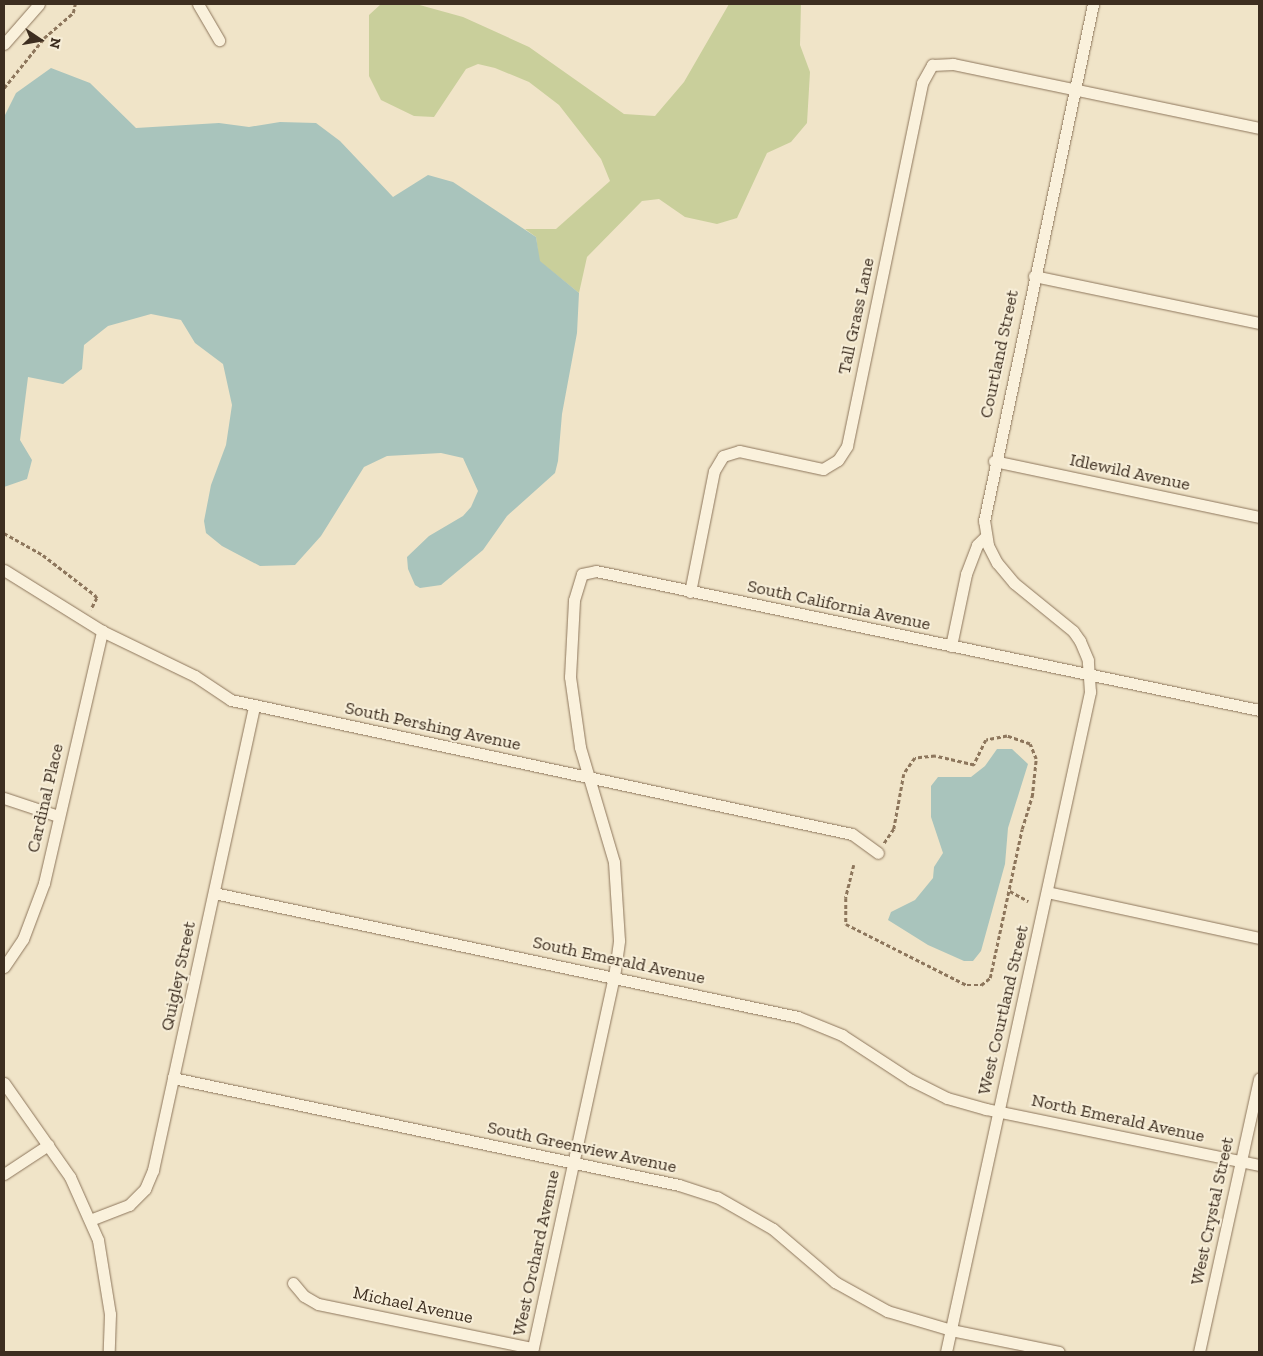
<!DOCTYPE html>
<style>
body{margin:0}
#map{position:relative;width:1263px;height:1356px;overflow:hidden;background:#f0e4c8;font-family:"Zilla Slab",serif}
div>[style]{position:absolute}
.green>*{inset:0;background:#c9cf9b}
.water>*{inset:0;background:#a9c4bc}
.path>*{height:2.5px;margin-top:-1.25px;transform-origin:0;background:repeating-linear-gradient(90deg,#8d765c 0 4px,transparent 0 6.5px)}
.roads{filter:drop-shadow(0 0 1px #8d765c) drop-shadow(0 0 1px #8d765c)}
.street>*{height:11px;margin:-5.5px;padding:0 5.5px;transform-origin:5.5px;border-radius:5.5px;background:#faf1dc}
span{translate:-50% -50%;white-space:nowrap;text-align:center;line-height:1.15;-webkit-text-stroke:4px #f7eed8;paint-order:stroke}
.street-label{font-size:18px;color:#3d2e20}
.frame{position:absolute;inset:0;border:5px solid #3d2e20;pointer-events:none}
.north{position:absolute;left:15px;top:15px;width:50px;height:50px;-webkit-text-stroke:4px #f7eed8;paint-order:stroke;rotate:102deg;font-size:14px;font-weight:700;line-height:20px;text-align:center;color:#3d2e20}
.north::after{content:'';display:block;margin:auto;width:18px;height:22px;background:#3d2e20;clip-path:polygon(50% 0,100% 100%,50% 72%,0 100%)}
</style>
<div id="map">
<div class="green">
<i style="clip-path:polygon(381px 4px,416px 4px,463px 17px,529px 47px,624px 114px,655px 116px,684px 82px,729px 4px,801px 4px,800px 45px,810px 72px,807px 123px,791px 142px,767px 153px,737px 218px,717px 224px,685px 217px,659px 199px,642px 201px,587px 257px,579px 293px,539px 261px,536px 237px,525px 229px,556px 229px,610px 181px,601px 159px,559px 105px,529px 82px,495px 68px,478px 64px,466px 69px,434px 117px,414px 116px,381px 100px,369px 76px,369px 15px)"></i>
</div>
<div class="water">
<i style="clip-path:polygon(51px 68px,90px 83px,136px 128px,219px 123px,249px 127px,280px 122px,316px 123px,340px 141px,393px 197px,428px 175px,453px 182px,536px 237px,540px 261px,579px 293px,577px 333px,562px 414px,558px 461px,555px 473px,507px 516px,483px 550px,441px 585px,420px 588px,415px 585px,408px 569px,407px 557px,429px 536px,463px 516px,471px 507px,478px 491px,463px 458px,441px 453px,387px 456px,364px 467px,321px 536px,295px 565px,260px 566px,222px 546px,206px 533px,204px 521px,211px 485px,226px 445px,232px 405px,223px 364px,195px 343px,181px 320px,151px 314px,108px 326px,84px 345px,82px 369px,63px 384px,28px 377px,20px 440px,32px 460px,27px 479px,4px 487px,4px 117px,16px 93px)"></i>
<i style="clip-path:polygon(997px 749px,1012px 749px,1028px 764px,1008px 828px,1005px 864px,981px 951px,973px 961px,964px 961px,928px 945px,888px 920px,891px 912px,915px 900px,933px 878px,934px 867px,943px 853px,931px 817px,931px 786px,938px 777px,971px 777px,985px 766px)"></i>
</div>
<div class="path">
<i style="left:4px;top:88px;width:64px;rotate:-51.3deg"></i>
<i style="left:44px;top:38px;width:38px;rotate:-41deg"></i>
<i style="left:73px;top:13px;width:9px;rotate:-77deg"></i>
<i style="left:4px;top:533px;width:45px;rotate:29.4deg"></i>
<i style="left:43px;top:555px;width:66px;rotate:37.6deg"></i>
<i style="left:95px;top:595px;width:4px;rotate:56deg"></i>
<i style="left:97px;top:598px;width:13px;rotate:117deg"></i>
<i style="left:854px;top:865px;width:34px;rotate:104deg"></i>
<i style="left:846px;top:898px;width:26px;rotate:90deg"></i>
<i style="left:846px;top:924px;width:136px;rotate:26.8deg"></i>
<i style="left:967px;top:985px;width:14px"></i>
<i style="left:981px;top:985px;width:11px;rotate:-38deg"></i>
<i style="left:990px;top:978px;width:152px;rotate:-77.9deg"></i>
<i style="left:1022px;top:829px;width:34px;rotate:-73deg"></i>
<i style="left:1032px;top:797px;width:38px;rotate:-84deg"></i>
<i style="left:1036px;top:759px;width:16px;rotate:-112deg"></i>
<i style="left:1030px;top:744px;width:24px;rotate:-161deg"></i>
<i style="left:1007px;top:736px;width:21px;rotate:169deg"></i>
<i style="left:986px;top:740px;width:28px;rotate:116deg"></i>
<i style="left:974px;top:765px;width:40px;rotate:-167deg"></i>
<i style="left:935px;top:756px;width:20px;rotate:174deg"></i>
<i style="left:915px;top:758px;width:19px;rotate:125deg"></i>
<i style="left:904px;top:774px;width:56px;rotate:100.3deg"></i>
<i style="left:894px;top:829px;width:18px;rotate:124deg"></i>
<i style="left:1010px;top:891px;width:21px;rotate:29deg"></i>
</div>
<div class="roads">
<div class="street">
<i style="left:198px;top:4px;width:42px;rotate:59.7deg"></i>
<i style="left:4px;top:44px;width:53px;rotate:-48.8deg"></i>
<i style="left:1034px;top:276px;width:230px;rotate:11.8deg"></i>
<i style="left:994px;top:461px;width:271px;rotate:11.9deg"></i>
<i style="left:4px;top:570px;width:115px;rotate:31.9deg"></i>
<i style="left:102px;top:631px;width:103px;rotate:25.8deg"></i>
<i style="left:195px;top:676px;width:43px;rotate:33.7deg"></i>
<i style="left:231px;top:700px;width:635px;rotate:12.18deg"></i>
<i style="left:852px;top:834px;width:32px;rotate:36deg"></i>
<i style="left:690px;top:592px;width:123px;rotate:-78.8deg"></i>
<i style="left:714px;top:471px;width:17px;rotate:-59deg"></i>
<i style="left:723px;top:456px;width:17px;rotate:-17deg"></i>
<i style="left:739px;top:451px;width:86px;rotate:12.1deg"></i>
<i style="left:823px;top:469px;width:17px;rotate:-31deg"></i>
<i style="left:838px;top:460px;width:17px;rotate:-57deg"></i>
<i style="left:847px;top:446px;width:371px;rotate:-78.3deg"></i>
<i style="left:922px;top:83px;width:21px;rotate:-61deg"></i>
<i style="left:932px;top:65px;width:21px;rotate:-3deg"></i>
<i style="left:953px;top:64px;width:313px;rotate:11.8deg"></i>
<i style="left:951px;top:646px;width:74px;rotate:-78.2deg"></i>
<i style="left:966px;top:574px;width:31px;rotate:-69deg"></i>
<i style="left:977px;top:545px;width:13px;rotate:-45deg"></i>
<i style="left:4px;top:798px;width:57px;rotate:18.4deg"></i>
<i style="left:1047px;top:892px;width:217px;rotate:12.2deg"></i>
<i style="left:214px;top:893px;width:597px;rotate:11.99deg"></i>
<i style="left:798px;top:1017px;width:48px;rotate:22.2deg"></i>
<i style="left:842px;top:1035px;width:82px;rotate:33.1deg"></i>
<i style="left:911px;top:1080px;width:40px;rotate:26.6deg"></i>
<i style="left:947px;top:1098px;width:41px;rotate:15.8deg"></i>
<i style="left:986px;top:1109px;width:279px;rotate:11.6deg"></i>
<i style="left:4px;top:967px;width:34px;rotate:-56deg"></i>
<i style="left:23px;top:939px;width:60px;rotate:-69.4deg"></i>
<i style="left:44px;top:883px;width:259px;rotate:-77deg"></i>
<i style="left:173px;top:1078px;width:517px;rotate:11.94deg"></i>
<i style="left:679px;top:1185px;width:40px;rotate:18deg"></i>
<i style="left:717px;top:1197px;width:64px;rotate:29.7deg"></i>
<i style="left:773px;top:1229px;width:82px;rotate:40.5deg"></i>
<i style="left:835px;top:1282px;width:60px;rotate:29.1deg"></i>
<i style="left:887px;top:1311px;width:67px;rotate:16.5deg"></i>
<i style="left:951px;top:1330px;width:110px;rotate:11.5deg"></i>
<i style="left:4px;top:1083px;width:115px;rotate:54.9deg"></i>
<i style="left:70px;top:1177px;width:69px;rotate:66deg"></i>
<i style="left:98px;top:1240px;width:75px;rotate:80.8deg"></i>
<i style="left:110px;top:1314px;width:38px;rotate:92deg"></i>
<i style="left:4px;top:1174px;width:53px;rotate:-33.4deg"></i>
<i style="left:90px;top:1220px;width:42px;rotate:-21deg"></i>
<i style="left:129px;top:1205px;width:23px;rotate:-45deg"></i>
<i style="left:145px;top:1189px;width:21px;rotate:-67deg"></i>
<i style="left:153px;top:1170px;width:475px;rotate:-77.7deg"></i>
<i style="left:293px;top:1283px;width:17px;rotate:50deg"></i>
<i style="left:304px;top:1296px;width:16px;rotate:30deg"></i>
<i style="left:318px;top:1304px;width:219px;rotate:11.6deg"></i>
<i style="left:532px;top:1352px;width:384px;rotate:-77.7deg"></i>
<i style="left:614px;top:977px;width:37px;rotate:-82deg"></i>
<i style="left:619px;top:940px;width:78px;rotate:-93.7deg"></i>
<i style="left:614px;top:862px;width:120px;rotate:-106.5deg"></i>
<i style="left:580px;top:747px;width:71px;rotate:-98.1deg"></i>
<i style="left:570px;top:677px;width:77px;rotate:-87deg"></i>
<i style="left:574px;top:600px;width:27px;rotate:-73deg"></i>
<i style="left:582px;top:574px;width:14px;rotate:-12deg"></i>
<i style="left:596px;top:571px;width:677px;rotate:11.84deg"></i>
<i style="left:946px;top:1352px;width:676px;rotate:-77.69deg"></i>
<i style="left:1090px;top:692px;width:32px;rotate:-94deg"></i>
<i style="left:1088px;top:660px;width:21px;rotate:-113deg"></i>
<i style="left:1080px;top:641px;width:12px;rotate:-125deg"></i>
<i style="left:1073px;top:631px;width:76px;rotate:-140.9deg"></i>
<i style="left:1014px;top:583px;width:26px;rotate:-130deg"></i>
<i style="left:997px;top:563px;width:20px;rotate:-117deg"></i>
<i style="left:988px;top:545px;width:24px;rotate:-99deg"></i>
<i style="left:984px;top:521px;width:528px;rotate:-78.09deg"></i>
<i style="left:1199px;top:1352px;width:280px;rotate:-77.6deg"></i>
</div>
</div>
<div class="street-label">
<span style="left:856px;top:316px;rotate:-78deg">Tall Grass Lane</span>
<span style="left:999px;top:354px;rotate:-78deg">Courtland Street</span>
<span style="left:1130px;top:472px;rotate:12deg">Idlewild Avenue</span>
<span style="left:839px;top:605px;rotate:12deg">South California Avenue</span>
<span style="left:433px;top:726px;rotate:12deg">South Pershing Avenue</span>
<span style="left:45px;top:798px;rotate:-77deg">Cardinal Place</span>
<span style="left:619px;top:960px;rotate:12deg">South Emerald Avenue</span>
<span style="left:178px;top:976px;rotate:-78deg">Quigley Street</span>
<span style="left:1003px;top:1010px;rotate:-77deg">West Courtland Street</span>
<span style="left:1118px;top:1118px;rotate:12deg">North Emerald Avenue</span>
<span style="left:582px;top:1147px;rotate:12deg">South Greenview Avenue</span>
<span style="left:1212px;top:1211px;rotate:-78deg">West Crystal Street</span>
<span style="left:536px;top:1253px;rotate:-78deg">West Orchard Avenue</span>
<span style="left:413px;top:1305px;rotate:12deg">Michael Avenue</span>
</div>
<div class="frame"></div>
<div class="north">N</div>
</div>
